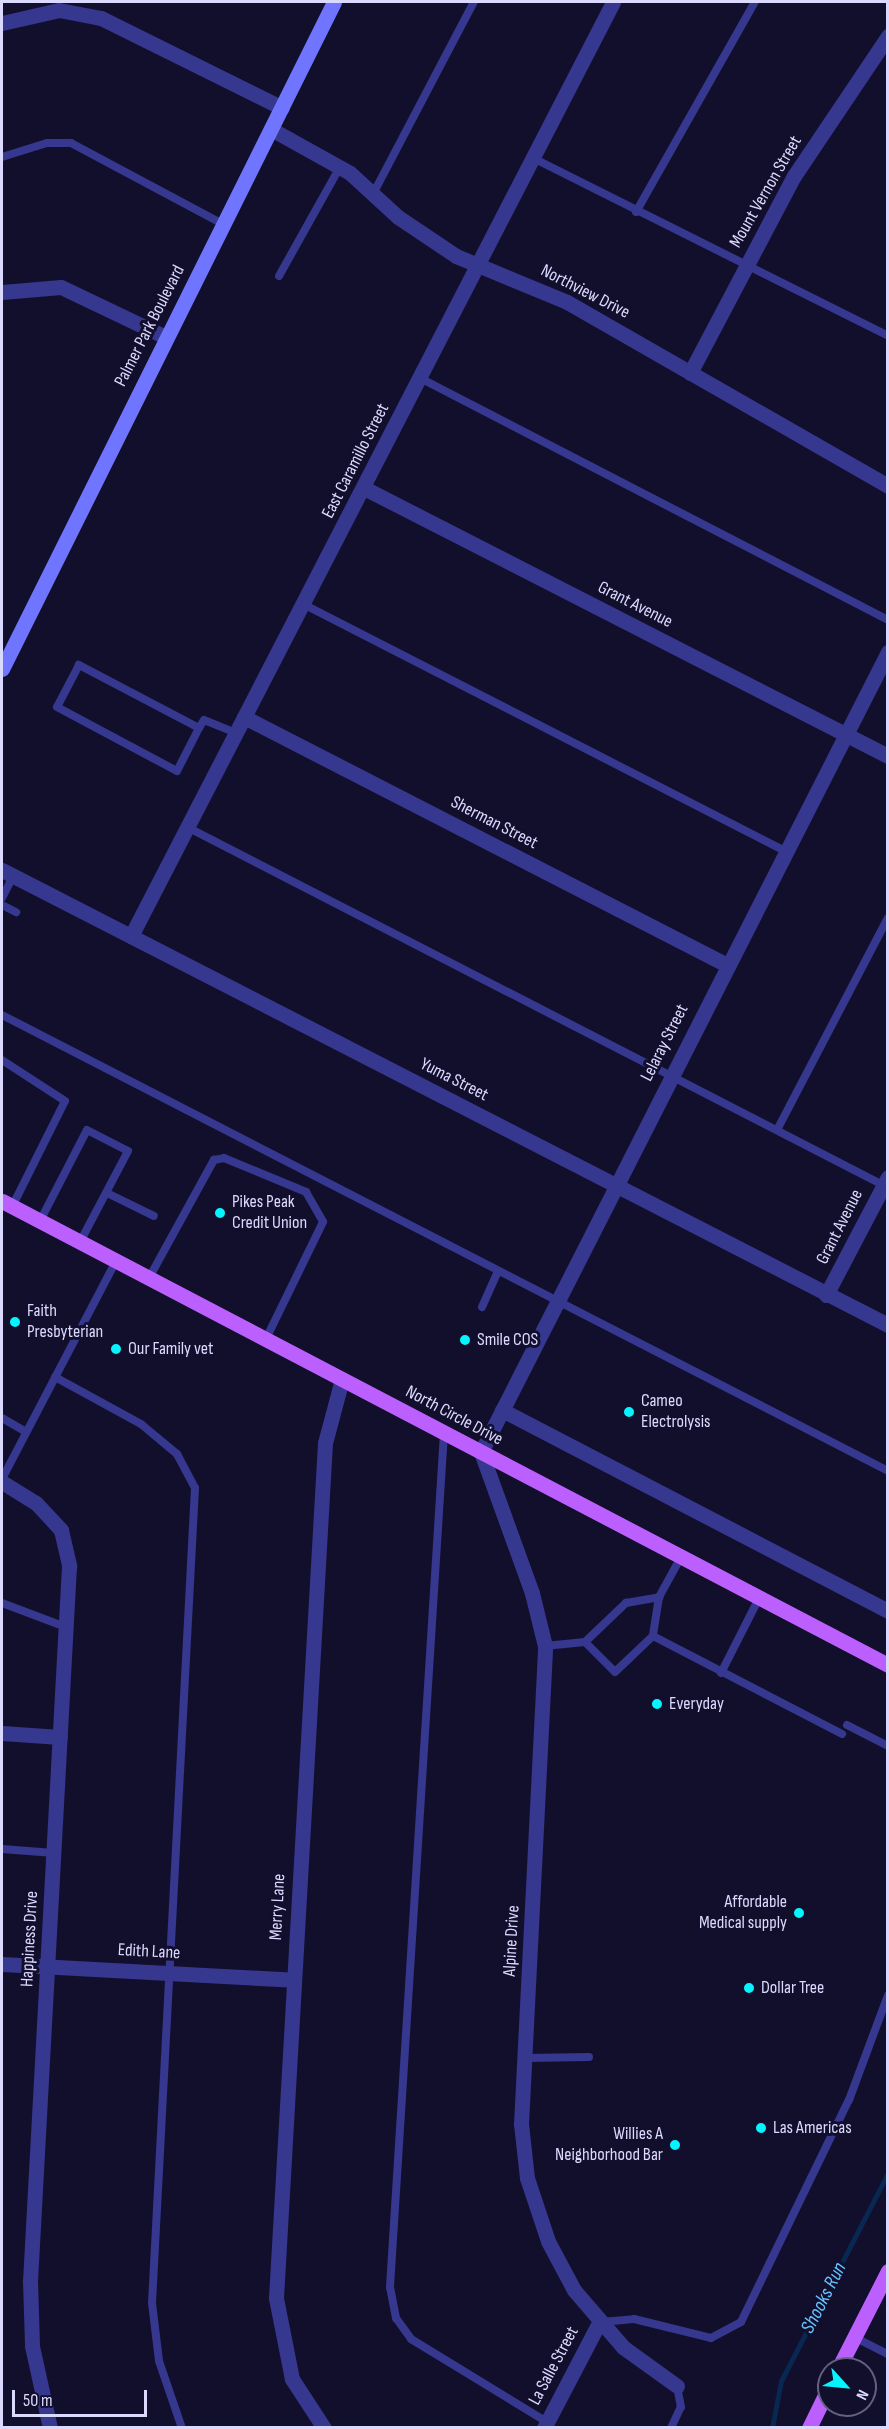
<!DOCTYPE html>
<style>
body{margin:0}
#map{position:relative;width:889px;height:2429px;overflow:hidden;background:#120f2c;font-family:"Sofia Sans Condensed",sans-serif}
div>[style]{position:absolute}
.stream>*{height:5px;margin:-2.5px;padding:0 2.5px;transform-origin:2.5px;border-radius:2.5px;background:#082751}
.service>*{height:8px;margin:-4px;padding:0 4px;transform-origin:4px;border-radius:4px;background:#36378e}
.minor>*{height:15px;margin:-7.5px;padding:0 7.5px;transform-origin:7.5px;border-radius:7.5px;background:#36378e}
.secondary>*{height:15px;margin:-7.5px;padding:0 7.5px;transform-origin:7.5px;border-radius:7.5px;background:#7075ff}
.primary>*{height:15px;margin:-7.5px;padding:0 7.5px;transform-origin:7.5px;border-radius:7.5px;background:#bb60ff}
.dots>*{width:16px;height:16px;translate:-50% -50%;box-sizing:border-box;border:3px solid #120f2c;border-radius:50%}
span{translate:-50% -50%;white-space:nowrap;text-align:center;line-height:1.15;-webkit-text-stroke:6px #120f2c;paint-order:stroke}
.street-label{font-size:18px;color:#dcd9ff}
.poi-label{font-size:18px;color:#dcd9ff}
.left{translate:0 -50%;text-align:left}
.right{translate:-100% -50%;text-align:right}
.water-label{font-size:20px;color:#67c1ff;font-style:italic}
.frame{position:absolute;inset:0;border:3px solid #dcd9ff;pointer-events:none}
.north{position:absolute;left:817px;top:2357px;width:60px;height:60px;box-sizing:border-box;background:#120f2c;border:2px solid #636080;border-radius:50%;rotate:117deg;font-size:16px;font-weight:700;line-height:24px;text-align:center;color:#dcd9ff}
.north::after{content:'';display:block;margin:auto;width:21px;height:27px;background:#05f4ff;clip-path:polygon(50% 0,100% 100%,50% 72%,0 100%)}
.scale{position:absolute;left:12px;top:2390px;width:135px;height:27px;box-sizing:border-box;border:3px solid #dcd9ff;border-top:0;padding-left:8px;font-size:18px;line-height:21px;white-space:nowrap;color:#dcd9ff;-webkit-text-stroke:4px #120f2c;paint-order:stroke}
</style>
<div id="map">
<div class="stream">
<i style="left:772px;top:2428px;width:48px;rotate:-79.2deg"></i>
<i style="left:781px;top:2381px;width:234px;rotate:-62.8deg"></i>
</div>
<div class="service">
<i style="left:2px;top:157px;width:47px;rotate:-17.3deg"></i>
<i style="left:47px;top:143px;width:24px"></i>
<i style="left:71px;top:143px;width:172px;rotate:28.1deg"></i>
<i style="left:533px;top:158px;width:397px;rotate:26.6deg"></i>
<i style="left:373px;top:194px;width:217px;rotate:-62.3deg"></i>
<i style="left:636px;top:212px;width:241px;rotate:-60.5deg"></i>
<i style="left:279px;top:276px;width:125px;rotate:-60.8deg"></i>
<i style="left:420px;top:378px;width:527px;rotate:27.34deg"></i>
<i style="left:303px;top:604px;width:542px;rotate:27.13deg"></i>
<i style="left:199px;top:728px;width:136px;rotate:-152.3deg"></i>
<i style="left:79px;top:665px;width:47px;rotate:117.6deg"></i>
<i style="left:57px;top:707px;width:136px;rotate:28.1deg"></i>
<i style="left:177px;top:771px;width:48px;rotate:-62.9deg"></i>
<i style="left:199px;top:728px;width:9px;rotate:-58deg"></i>
<i style="left:204px;top:720px;width:35px;rotate:22deg"></i>
<i style="left:187px;top:827px;width:787px;rotate:27.22deg"></i>
<i style="left:2px;top:898px;width:25px;rotate:-63deg"></i>
<i style="left:2px;top:905px;width:16px;rotate:27deg"></i>
<i style="left:2px;top:1015px;width:996px;rotate:27.23deg"></i>
<i style="left:2px;top:1060px;width:75px;rotate:33.1deg"></i>
<i style="left:65px;top:1101px;width:119px;rotate:116.6deg"></i>
<i style="left:777px;top:1130px;width:239px;rotate:-62.4deg"></i>
<i style="left:107px;top:1193px;width:52px;rotate:26.1deg"></i>
<i style="left:40px;top:1221px;width:102px;rotate:-62.7deg"></i>
<i style="left:87px;top:1130px;width:46px;rotate:27.1deg"></i>
<i style="left:128px;top:1151px;width:103px;rotate:117.8deg"></i>
<i style="left:149px;top:1278px;width:135px;rotate:-61.2deg"></i>
<i style="left:214px;top:1160px;width:10px;rotate:-11deg"></i>
<i style="left:224px;top:1158px;width:89px;rotate:22.5deg"></i>
<i style="left:306px;top:1192px;width:34px;rotate:60deg"></i>
<i style="left:323px;top:1222px;width:130px;rotate:116deg"></i>
<i style="left:482px;top:1307px;width:39px;rotate:-66deg"></i>
<i style="left:55px;top:1377px;width:98px;rotate:28.7deg"></i>
<i style="left:141px;top:1424px;width:47px;rotate:39.8deg"></i>
<i style="left:177px;top:1454px;width:38px;rotate:62deg"></i>
<i style="left:195px;top:1488px;width:816px;rotate:93.02deg"></i>
<i style="left:152px;top:2303px;width:58px;rotate:83.1deg"></i>
<i style="left:159px;top:2361px;width:71px;rotate:71.1deg"></i>
<i style="left:2px;top:1418px;width:28px;rotate:30deg"></i>
<i style="left:444px;top:1433px;width:856px;rotate:93.62deg"></i>
<i style="left:390px;top:2287px;width:32px;rotate:79deg"></i>
<i style="left:396px;top:2318px;width:26px;rotate:54deg"></i>
<i style="left:411px;top:2339px;width:159px;rotate:31.4deg"></i>
<i style="left:2px;top:1479px;width:246px;rotate:-62.4deg"></i>
<i style="left:681px;top:1557px;width:46px;rotate:118.8deg"></i>
<i style="left:659px;top:1597px;width:39px;rotate:99deg"></i>
<i style="left:653px;top:1636px;width:213px;rotate:27.4deg"></i>
<i style="left:2px;top:1603px;width:68px;rotate:20.6deg"></i>
<i style="left:585px;top:1642px;width:42px;rotate:45deg"></i>
<i style="left:615px;top:1672px;width:52px;rotate:-43.5deg"></i>
<i style="left:545px;top:1646px;width:40px;rotate:-5.7deg"></i>
<i style="left:585px;top:1642px;width:57px;rotate:-43.6deg"></i>
<i style="left:626px;top:1603px;width:34px;rotate:-10deg"></i>
<i style="left:721px;top:1673px;width:84px;rotate:-63.1deg"></i>
<i style="left:847px;top:1725px;width:46px;rotate:27.1deg"></i>
<i style="left:2px;top:1849px;width:52px;rotate:4.4deg"></i>
<i style="left:525px;top:2058px;width:64px;rotate:-0.9deg"></i>
<i style="left:601px;top:2322px;width:33px;rotate:-5deg"></i>
<i style="left:634px;top:2319px;width:79px;rotate:13.9deg"></i>
<i style="left:711px;top:2338px;width:34px;rotate:-28deg"></i>
<i style="left:741px;top:2322px;width:247px;rotate:-64.1deg"></i>
<i style="left:849px;top:2100px;width:112px;rotate:-69.6deg"></i>
<i style="left:854px;top:2337px;width:38px;rotate:27deg"></i>
<i style="left:671px;top:2428px;width:23px;rotate:-65deg"></i>
<i style="left:681px;top:2407px;width:21px;rotate:-101deg"></i>
</div>
<div class="minor">
<i style="left:2px;top:23px;width:58px;rotate:-12.8deg"></i>
<i style="left:59px;top:10px;width:43px;rotate:10.8deg"></i>
<i style="left:101px;top:18px;width:202px;rotate:26.4deg"></i>
<i style="left:271px;top:129px;width:90px;rotate:29.1deg"></i>
<i style="left:350px;top:173px;width:65px;rotate:42.5deg"></i>
<i style="left:398px;top:217px;width:70px;rotate:33.9deg"></i>
<i style="left:456px;top:256px;width:120px;rotate:22.5deg"></i>
<i style="left:567px;top:302px;width:370px;rotate:29.8deg"></i>
<i style="left:2px;top:292px;width:59px;rotate:-4.8deg"></i>
<i style="left:61px;top:287px;width:116px;rotate:25.5deg"></i>
<i style="left:690px;top:373px;width:223px;rotate:-62.2deg"></i>
<i style="left:794px;top:176px;width:169px;rotate:-56.1deg"></i>
<i style="left:364px;top:488px;width:589px;rotate:27.09deg"></i>
<i style="left:244px;top:717px;width:543px;rotate:27.18deg"></i>
<i style="left:2px;top:870px;width:996px;rotate:27.18deg"></i>
<i style="left:131px;top:936px;width:1051px;rotate:-62.7deg"></i>
<i style="left:826px;top:1295px;width:133px;rotate:-62.3deg"></i>
<i style="left:502px;top:1410px;width:435px;rotate:27.5deg"></i>
<i style="left:2px;top:1482px;width:40px;rotate:32deg"></i>
<i style="left:36px;top:1503px;width:37px;rotate:47deg"></i>
<i style="left:61px;top:1530px;width:37px;rotate:77deg"></i>
<i style="left:69px;top:1566px;width:716px;rotate:93.12deg"></i>
<i style="left:30px;top:2281px;width:65px;rotate:88.2deg"></i>
<i style="left:32px;top:2346px;width:84px;rotate:77.6deg"></i>
<i style="left:2px;top:1733px;width:58px;rotate:3.9deg"></i>
<i style="left:2px;top:1964px;width:292px;rotate:3.1deg"></i>
<i style="left:677px;top:2386px;width:67px;rotate:-144.2deg"></i>
<i style="left:623px;top:2347px;width:75px;rotate:-130.7deg"></i>
<i style="left:574px;top:2290px;width:55px;rotate:-118deg"></i>
<i style="left:548px;top:2241px;width:66px;rotate:-108.4deg"></i>
<i style="left:527px;top:2178px;width:54px;rotate:-96.3deg"></i>
<i style="left:521px;top:2124px;width:479px;rotate:-87.1deg"></i>
<i style="left:545px;top:1646px;width:55px;rotate:-103.8deg"></i>
<i style="left:532px;top:1593px;width:150px;rotate:-109.9deg"></i>
<i style="left:481px;top:1452px;width:898px;rotate:-63.04deg"></i>
<i style="left:324px;top:2428px;width:59px;rotate:-123.1deg"></i>
<i style="left:292px;top:2379px;width:83px;rotate:-101.2deg"></i>
<i style="left:276px;top:2298px;width:856px;rotate:-86.72deg"></i>
<i style="left:325px;top:1443px;width:66px;rotate:-75.1deg"></i>
<i style="left:544px;top:2428px;width:119px;rotate:-62.4deg"></i>
</div>
<div class="secondary">
<i style="left:2px;top:669px;width:745px;rotate:-63.54deg"></i>
</div>
<div class="primary">
<i style="left:2px;top:1201px;width:1000px;rotate:27.64deg"></i>
<i style="left:838px;top:2369px;width:110px;rotate:-63deg"></i>
<i style="left:809px;top:2428px;width:46px;rotate:-64deg"></i>
</div>
<div class="dots">
<i style="left:220px;top:1213px;background:#05f4ff"></i>
<i style="left:15px;top:1322px;background:#05f4ff"></i>
<i style="left:465px;top:1340px;background:#05f4ff"></i>
<i style="left:116px;top:1349px;background:#05f4ff"></i>
<i style="left:629px;top:1412px;background:#05f4ff"></i>
<i style="left:657px;top:1704px;background:#05f4ff"></i>
<i style="left:799px;top:1913px;background:#05f4ff"></i>
<i style="left:749px;top:1988px;background:#05f4ff"></i>
<i style="left:761px;top:2128px;background:#05f4ff"></i>
<i style="left:675px;top:2145px;background:#05f4ff"></i>
</div>
<div class="street-label">
<span style="left:766px;top:192px;rotate:-60deg">Mount Vernon Street</span>
<span style="left:585px;top:292px;rotate:27deg">Northview Drive</span>
<span style="left:150px;top:326px;rotate:-63deg">Palmer Park Boulevard</span>
<span style="left:356px;top:461px;rotate:-63deg">East Caramillo Street</span>
<span style="left:635px;top:605px;rotate:27deg">Grant Avenue</span>
<span style="left:494px;top:823px;rotate:27deg">Sherman Street</span>
<span style="left:665px;top:1043px;rotate:-63deg">Lelaray Street</span>
<span style="left:454px;top:1080px;rotate:27deg">Yuma Street</span>
<span style="left:840px;top:1227px;rotate:-63deg">Grant Avenue</span>
<span style="left:454px;top:1416px;rotate:28deg">North Circle Drive</span>
<span style="left:278px;top:1907px;rotate:-87deg">Merry Lane</span>
<span style="left:30px;top:1939px;rotate:-87deg">Happiness Drive</span>
<span style="left:512px;top:1941px;rotate:-87deg">Alpine Drive</span>
<span style="left:149px;top:1952px;rotate:3deg">Edith Lane</span>
<span style="left:554px;top:2366px;rotate:-62deg">La Salle Street</span>
</div>
<div class="poi-label">
<span class="left" style="left:232px;top:1213px">Pikes Peak<br>Credit Union</span>
<span class="left" style="left:27px;top:1322px">Faith<br>Presbyterian</span>
<span class="left" style="left:477px;top:1340px">Smile COS</span>
<span class="left" style="left:128px;top:1349px">Our Family vet</span>
<span class="left" style="left:641px;top:1412px">Cameo<br>Electrolysis</span>
<span class="left" style="left:669px;top:1704px">Everyday</span>
<span class="right" style="left:787px;top:1913px">Affordable<br>Medical supply</span>
<span class="left" style="left:761px;top:1988px">Dollar Tree</span>
<span class="left" style="left:773px;top:2128px">Las Americas</span>
<span class="right" style="left:663px;top:2145px">Willies A<br>Neighborhood Bar</span>
</div>
<div class="water-label">
<span style="left:824px;top:2298px;rotate:-63deg">Shooks Run</span>
</div>
<div class="frame"></div>
<div class="north">N</div>
<div class="scale">50 m</div>
</div>
